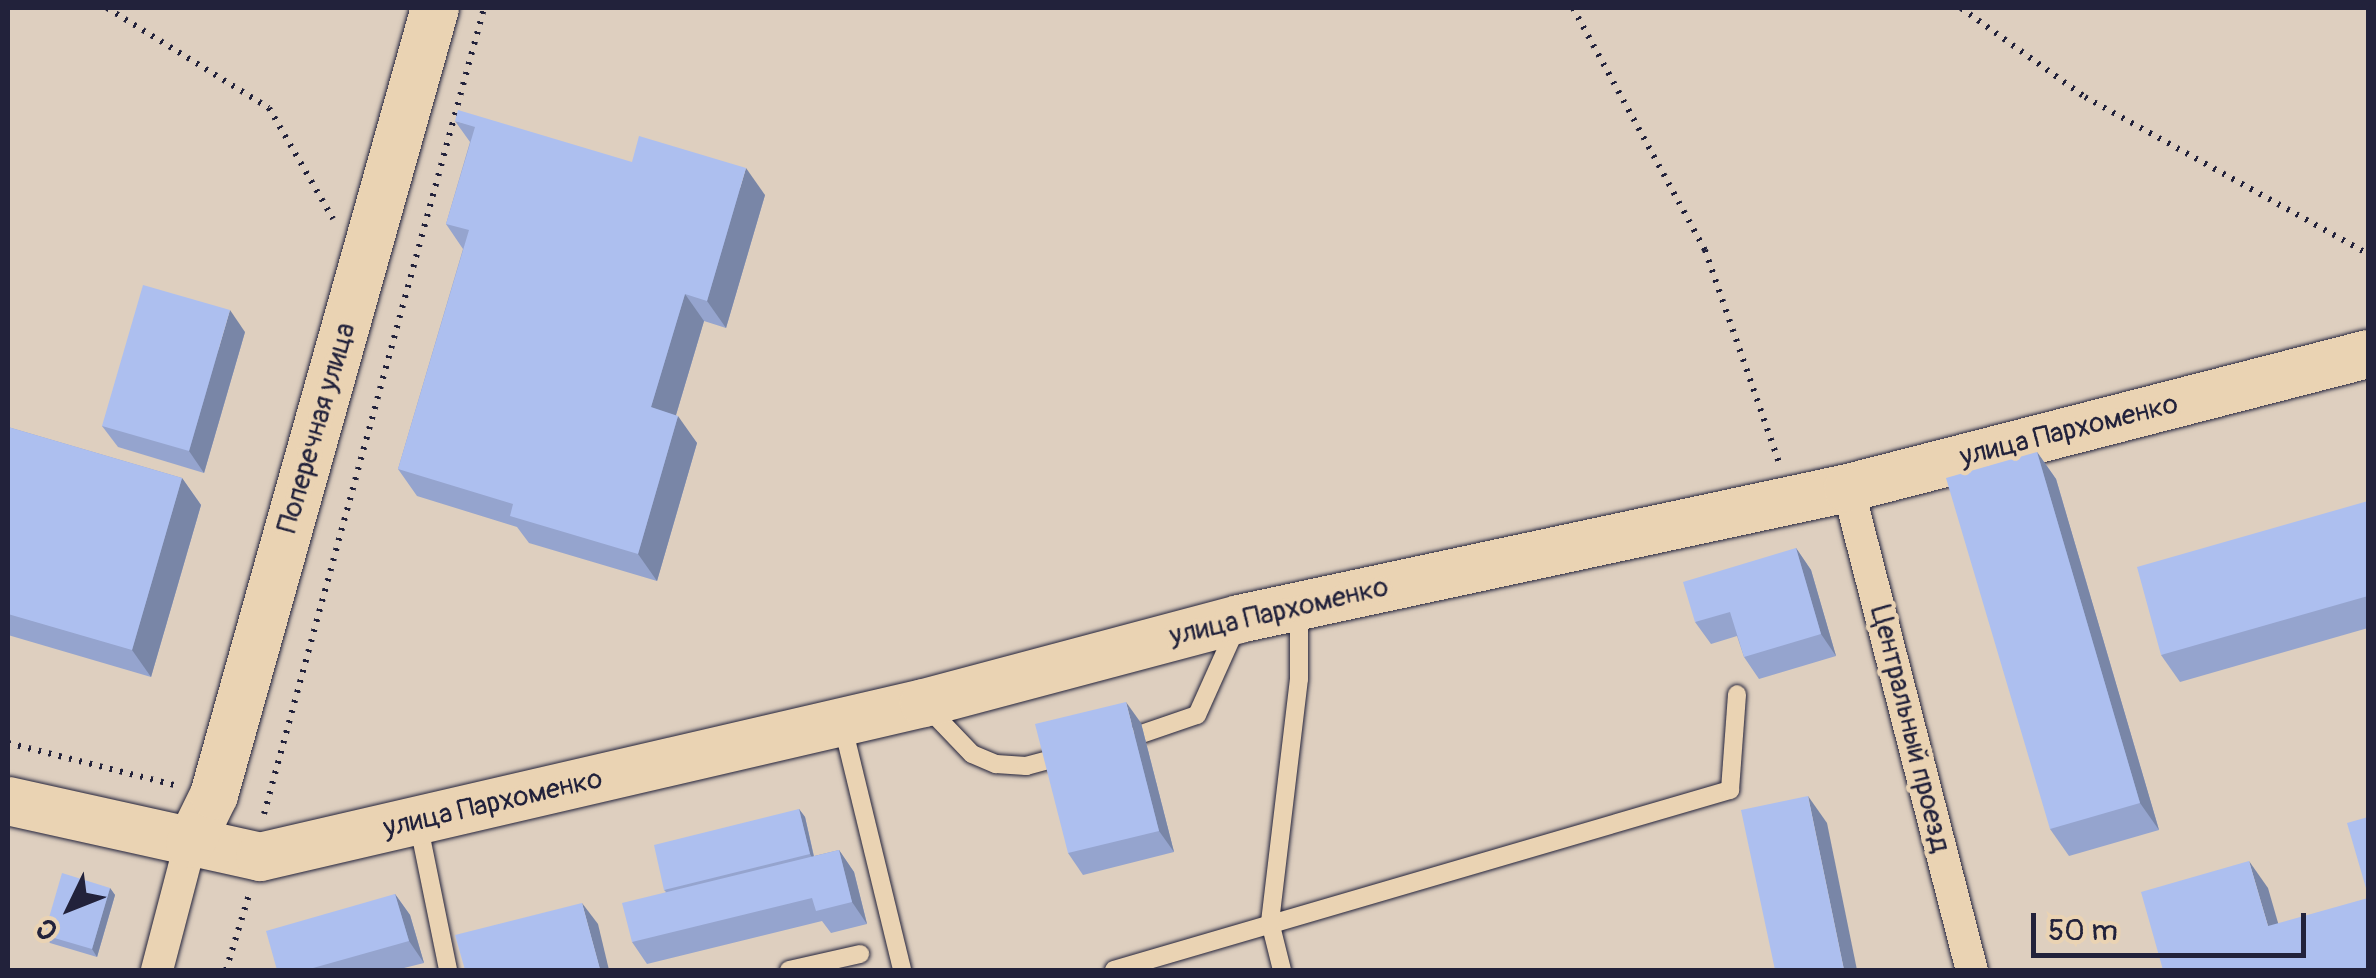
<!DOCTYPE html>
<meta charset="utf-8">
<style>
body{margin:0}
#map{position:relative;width:2376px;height:978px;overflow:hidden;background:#decfbf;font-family:Pangolin,sans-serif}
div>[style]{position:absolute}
.path>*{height:6px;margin-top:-3px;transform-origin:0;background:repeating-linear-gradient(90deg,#22223b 0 2.5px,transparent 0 10.5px)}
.roads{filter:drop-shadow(0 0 2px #22223b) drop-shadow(0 0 2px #22223b)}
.lane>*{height:18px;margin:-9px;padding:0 9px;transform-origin:9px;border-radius:9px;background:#ead3b3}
.street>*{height:32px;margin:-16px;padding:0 16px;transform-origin:16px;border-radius:16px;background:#ead3b3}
.secondary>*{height:48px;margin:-24px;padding:0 24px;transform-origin:24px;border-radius:24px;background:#ead3b3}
.wall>*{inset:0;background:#95a4ce}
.shaded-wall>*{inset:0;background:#7986a7}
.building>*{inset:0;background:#adbfef}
span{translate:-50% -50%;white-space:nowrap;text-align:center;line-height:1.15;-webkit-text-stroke:9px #ead3b3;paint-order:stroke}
.street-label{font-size:28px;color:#22223b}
.frame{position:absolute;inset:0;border:10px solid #22223b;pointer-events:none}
.north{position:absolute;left:20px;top:858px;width:100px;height:100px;-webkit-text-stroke:8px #ead3b3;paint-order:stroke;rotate:227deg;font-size:28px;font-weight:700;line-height:40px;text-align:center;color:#22223b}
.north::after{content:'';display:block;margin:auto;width:35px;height:45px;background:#22223b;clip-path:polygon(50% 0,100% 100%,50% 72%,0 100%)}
.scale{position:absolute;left:2031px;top:913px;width:275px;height:45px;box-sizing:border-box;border:5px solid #22223b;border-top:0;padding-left:12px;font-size:30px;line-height:35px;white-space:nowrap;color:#22223b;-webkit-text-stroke:8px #ead3b3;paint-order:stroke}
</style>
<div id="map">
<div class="path">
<i style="left:107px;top:8px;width:190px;rotate:31.7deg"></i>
<i style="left:269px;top:108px;width:128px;rotate:60deg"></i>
<i style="left:1573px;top:8px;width:276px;rotate:61.4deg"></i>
<i style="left:1705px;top:250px;width:225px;rotate:70.8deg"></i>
<i style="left:1961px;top:8px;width:153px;rotate:35.7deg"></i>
<i style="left:2085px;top:97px;width:324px;rotate:29deg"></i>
<i style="left:8px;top:743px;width:171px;rotate:14.2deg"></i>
<i style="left:264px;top:814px;width:835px;rotate:-74.73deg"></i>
<i style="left:226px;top:970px;width:78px;rotate:-73deg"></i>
</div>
<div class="roads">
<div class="lane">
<i style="left:927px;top:707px;width:65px;rotate:46.2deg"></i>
<i style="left:972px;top:754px;width:26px;rotate:23deg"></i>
<i style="left:996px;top:764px;width:30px;rotate:4deg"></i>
<i style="left:1026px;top:766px;width:42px;rotate:-15deg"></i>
<i style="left:842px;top:723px;width:254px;rotate:76.3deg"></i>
<i style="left:1121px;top:741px;width:80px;rotate:-18.9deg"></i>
<i style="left:1197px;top:715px;width:98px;rotate:-65.8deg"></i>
<i style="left:418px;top:822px;width:151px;rotate:78.5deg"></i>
<i style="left:789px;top:970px;width:73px;rotate:-12.7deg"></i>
<i style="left:1114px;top:970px;width:642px;rotate:-16.29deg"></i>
<i style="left:1730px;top:790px;width:96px;rotate:-85.8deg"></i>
<i style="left:1282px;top:970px;width:49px;rotate:-104deg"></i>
<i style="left:1270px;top:922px;width:245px;rotate:-83.2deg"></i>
<i style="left:1299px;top:679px;width:72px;rotate:-90deg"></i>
</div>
<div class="street">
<i style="left:1848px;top:488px;width:498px;rotate:75.6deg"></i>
<i style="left:157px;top:970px;width:130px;rotate:-75.3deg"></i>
</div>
<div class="secondary">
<i style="left:8px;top:801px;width:258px;rotate:12.5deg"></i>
<i style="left:260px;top:857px;width:682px;rotate:-13.06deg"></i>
<i style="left:924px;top:703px;width:326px;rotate:-14.9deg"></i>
<i style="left:1239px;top:619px;width:623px;rotate:-12.14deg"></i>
<i style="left:1848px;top:488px;width:537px;rotate:-14.45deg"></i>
<i style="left:190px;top:844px;width:55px;rotate:-63.9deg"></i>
<i style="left:214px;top:795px;width:817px;rotate:-74.31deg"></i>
</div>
</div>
<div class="wall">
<i style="clip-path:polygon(455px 121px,765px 195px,726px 328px,704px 321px,676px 415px,697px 443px,657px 581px,529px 543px,517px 527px,417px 496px,398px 469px,463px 249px,446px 224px,470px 142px)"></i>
<i style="clip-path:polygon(245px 332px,204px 473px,118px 447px,102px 426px)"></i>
<i style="clip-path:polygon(8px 427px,182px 478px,201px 505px,151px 677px,8px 635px)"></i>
<i style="clip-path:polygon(2037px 452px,2056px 479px,2159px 830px,2069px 856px,2050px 829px)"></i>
<i style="clip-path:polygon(2368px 501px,2368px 628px,2180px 682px,2161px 655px)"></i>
<i style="clip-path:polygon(1796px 548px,1811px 570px,1836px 656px,1759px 679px,1744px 657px,1737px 636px,1711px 644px,1695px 622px)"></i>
<i style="clip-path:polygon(1141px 723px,1174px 852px,1083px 875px,1068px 853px)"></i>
<i style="clip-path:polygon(799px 809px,805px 817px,814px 856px,839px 850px,854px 872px,867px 924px,831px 933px,822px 921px,647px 964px,632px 942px,666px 892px,664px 890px)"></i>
<i style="clip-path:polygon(110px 888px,115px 895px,97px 957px,50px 943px,44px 935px)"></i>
<i style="clip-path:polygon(395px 894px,410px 915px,424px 963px,396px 970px,277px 970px)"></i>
</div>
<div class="shaded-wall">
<i style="clip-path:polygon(746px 168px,765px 195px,726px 328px,707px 301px)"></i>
<i style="clip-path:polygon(685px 294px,704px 321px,670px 435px,651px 407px)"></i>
<i style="clip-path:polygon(230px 310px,245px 332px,204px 473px,189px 451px)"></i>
<i style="clip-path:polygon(678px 416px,697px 443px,657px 581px,638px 554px)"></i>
<i style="clip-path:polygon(2037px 452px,2056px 479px,2159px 830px,2140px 803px)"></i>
<i style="clip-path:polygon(182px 478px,201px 505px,151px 677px,132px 650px)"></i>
<i style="clip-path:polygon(1796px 548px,1811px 570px,1836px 656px,1821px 634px)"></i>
<i style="clip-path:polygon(1126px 702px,1141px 723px,1174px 852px,1159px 831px)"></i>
<i style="clip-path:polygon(1808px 796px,1827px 823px,1857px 970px,1844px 970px)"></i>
<i style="clip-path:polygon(799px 809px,805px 817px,815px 862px,810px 854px)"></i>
<i style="clip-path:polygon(839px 850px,854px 872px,867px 924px,852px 902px)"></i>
<i style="clip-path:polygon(2249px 861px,2268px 888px,2287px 954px,2268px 926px)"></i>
<i style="clip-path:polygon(110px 888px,115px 895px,97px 957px,92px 949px)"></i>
<i style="clip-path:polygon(395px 894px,410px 915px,424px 963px,409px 941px)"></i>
<i style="clip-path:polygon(582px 903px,598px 924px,609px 970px,600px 970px)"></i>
</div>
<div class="building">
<i style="clip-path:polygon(458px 110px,632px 162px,639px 136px,746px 168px,707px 301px,685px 294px,651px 407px,678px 416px,638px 554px,510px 516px,513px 504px,398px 469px,469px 230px,446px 224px,475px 127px,455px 121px)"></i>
<i style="clip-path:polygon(143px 285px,230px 310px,189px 451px,102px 426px)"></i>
<i style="clip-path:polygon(8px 427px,182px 478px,132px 650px,8px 614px)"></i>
<i style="clip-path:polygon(2037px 452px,2140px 803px,2050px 829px,1946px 478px)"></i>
<i style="clip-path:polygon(2368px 501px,2368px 596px,2161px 655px,2137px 567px)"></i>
<i style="clip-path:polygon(1796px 548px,1821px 634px,1744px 657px,1730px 612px,1695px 622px,1683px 582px)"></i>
<i style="clip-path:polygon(1126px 702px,1159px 831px,1068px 853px,1035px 724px)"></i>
<i style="clip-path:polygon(1808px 796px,1844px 970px,1775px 970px,1741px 810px)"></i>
<i style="clip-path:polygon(799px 809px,810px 854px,664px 890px,654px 845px)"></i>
<i style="clip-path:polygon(2368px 817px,2368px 895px,2347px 823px)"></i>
<i style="clip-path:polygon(839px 850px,852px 902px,816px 911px,812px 898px,632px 942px,622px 903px)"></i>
<i style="clip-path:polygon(2249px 861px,2268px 926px,2368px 898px,2368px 970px,2163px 970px,2141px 892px)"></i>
<i style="clip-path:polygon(62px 873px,110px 888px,92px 949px,44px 935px)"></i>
<i style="clip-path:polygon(395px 894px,409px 941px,306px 970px,277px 970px,266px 931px)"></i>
<i style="clip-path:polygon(582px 903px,600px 969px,465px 970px,455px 935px)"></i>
</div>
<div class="street-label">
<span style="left:317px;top:428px;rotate:-74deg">Поперечная улица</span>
<span style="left:2069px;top:431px;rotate:-14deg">улица Пархоменко</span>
<span style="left:1279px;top:612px;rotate:-13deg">улица Пархоменко</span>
<span style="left:1910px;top:729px;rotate:76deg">Центральный проезд</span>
<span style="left:493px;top:804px;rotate:-13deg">улица Пархоменко</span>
</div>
<div class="frame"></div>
<div class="north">С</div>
<div class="scale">50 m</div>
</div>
